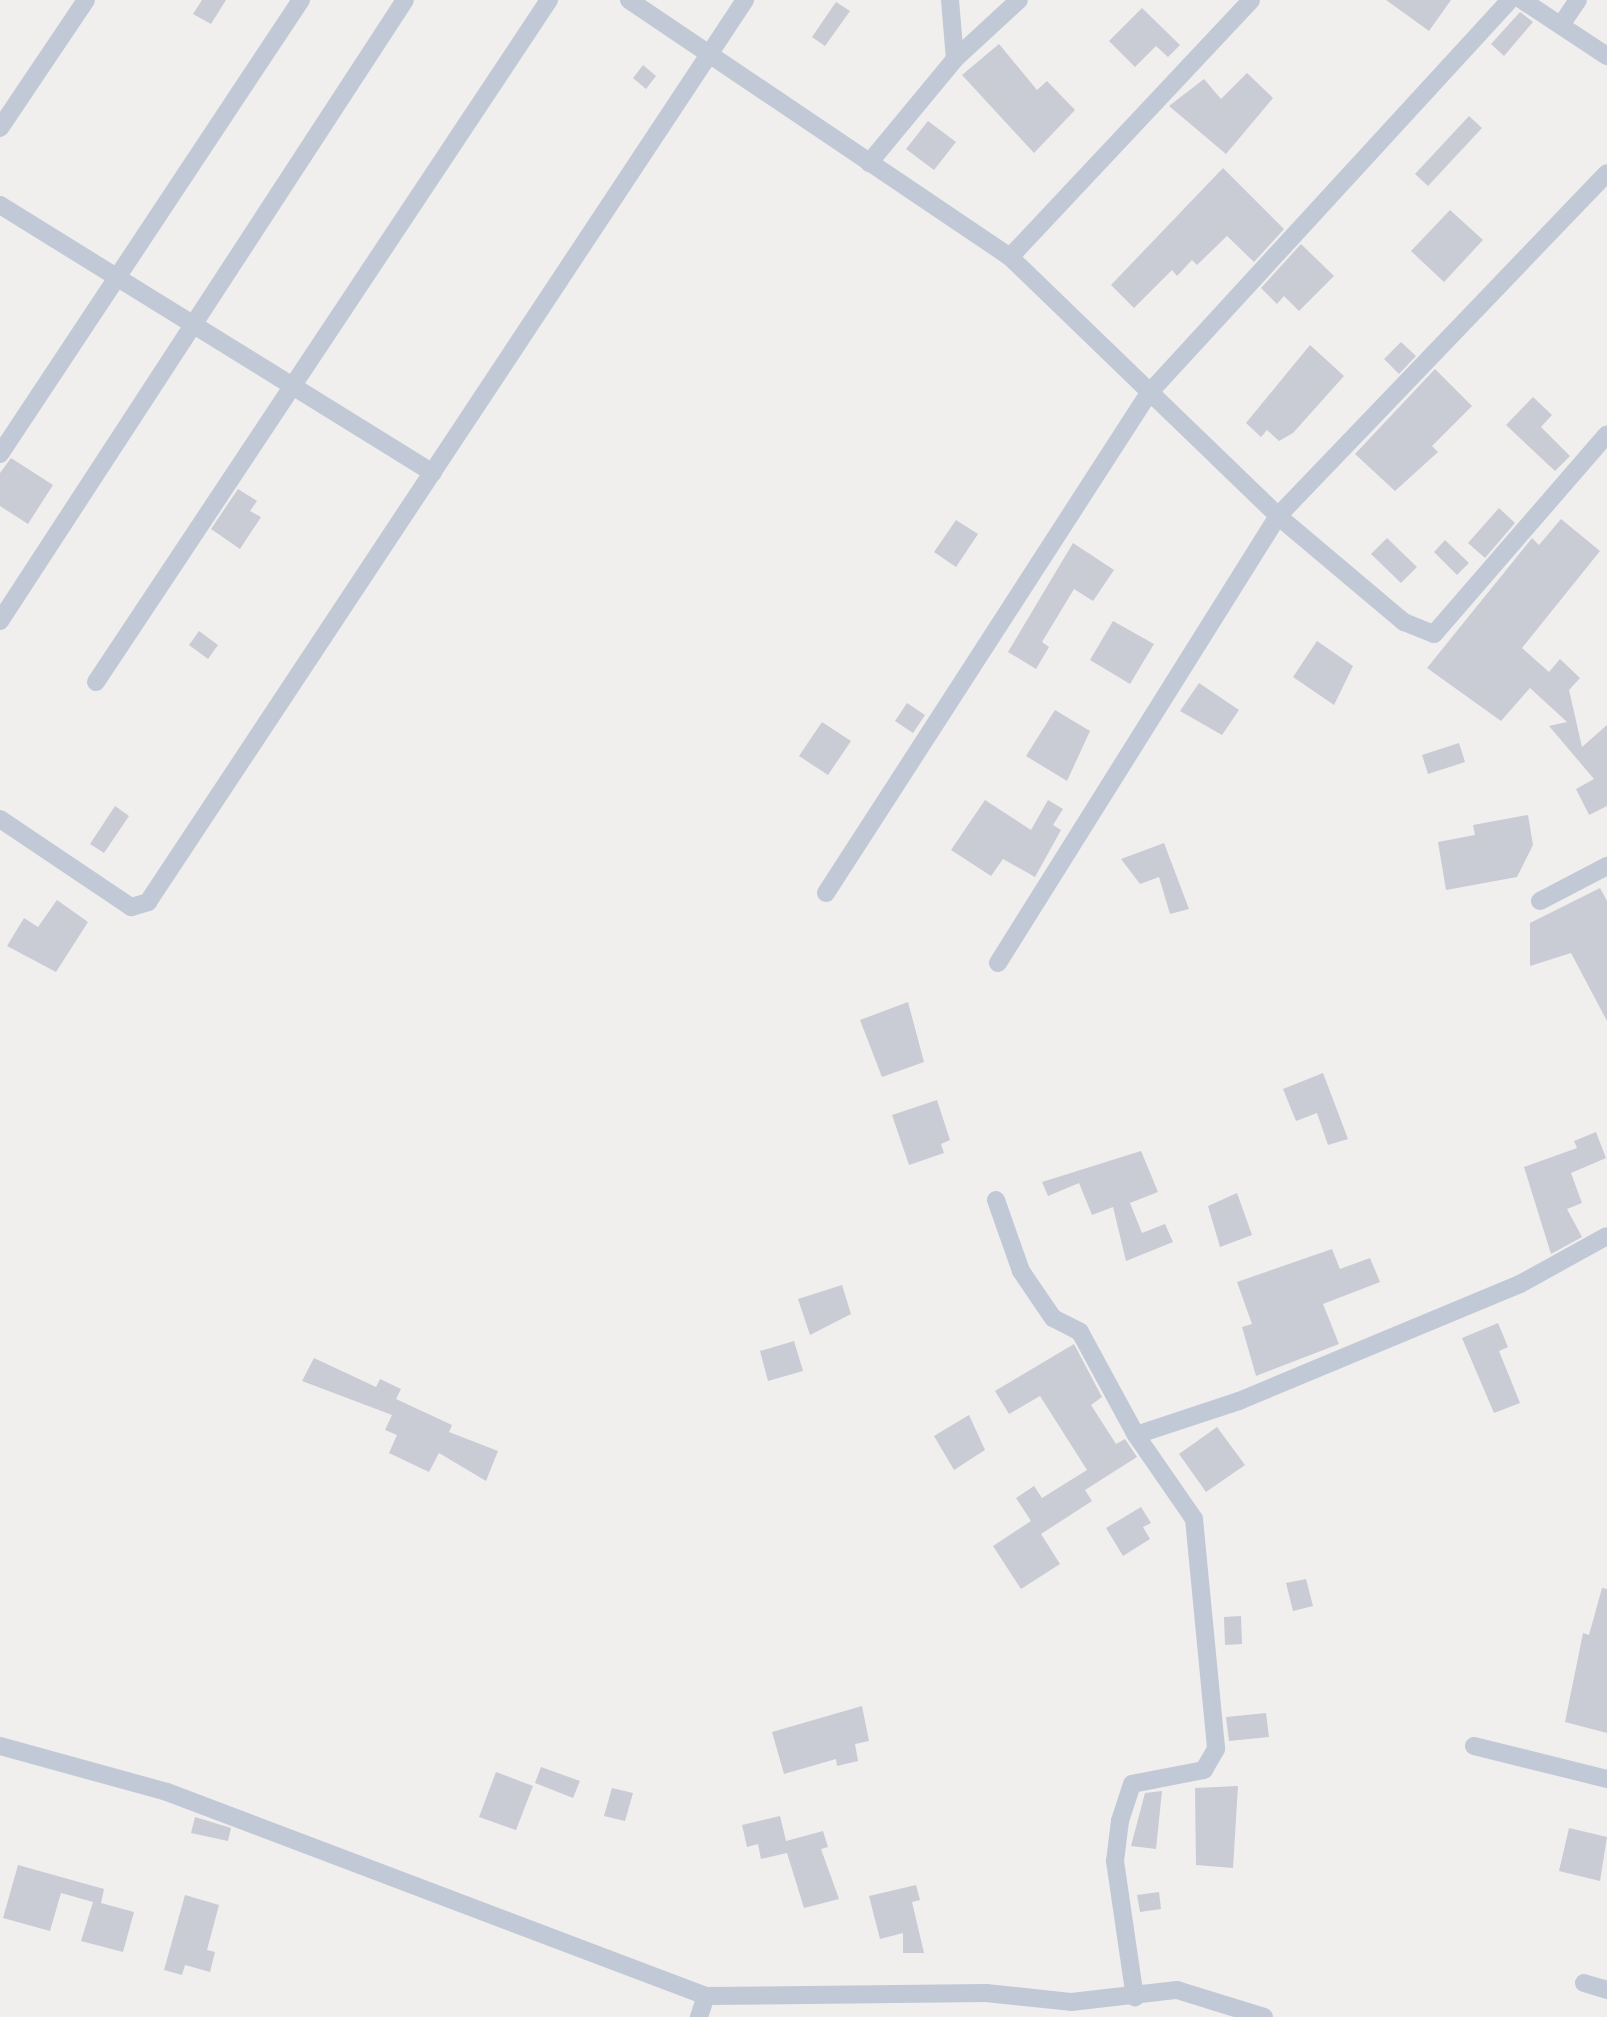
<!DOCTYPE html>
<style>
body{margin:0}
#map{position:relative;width:1607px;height:2017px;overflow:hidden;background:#f1eeee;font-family:"Work Sans",sans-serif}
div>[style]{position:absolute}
.building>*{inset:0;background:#c9ccd5}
.street>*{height:18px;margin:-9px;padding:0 9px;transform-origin:9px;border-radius:9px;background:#c0c9d5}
span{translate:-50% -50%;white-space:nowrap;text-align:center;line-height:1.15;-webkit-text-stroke:5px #fff;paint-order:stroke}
</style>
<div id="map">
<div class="building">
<i style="clip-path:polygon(202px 0,226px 0,211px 24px,193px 14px)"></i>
<i style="clip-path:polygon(1386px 0,1451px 0,1429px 31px)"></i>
<i style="clip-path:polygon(836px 2px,850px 11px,825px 46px,812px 37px)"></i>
<i style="clip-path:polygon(1142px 8px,1180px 45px,1168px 57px,1156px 46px,1135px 67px,1109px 41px)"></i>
<i style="clip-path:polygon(1520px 12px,1533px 22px,1504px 56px,1491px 44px)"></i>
<i style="clip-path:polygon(999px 44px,1037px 90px,1047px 81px,1075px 110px,1034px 153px,962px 75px)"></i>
<i style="clip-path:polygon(643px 65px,656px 76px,646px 89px,633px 78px)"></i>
<i style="clip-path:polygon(1247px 73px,1273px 98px,1226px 154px,1169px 106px,1204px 79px,1221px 99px)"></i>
<i style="clip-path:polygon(1469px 116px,1482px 128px,1428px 186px,1415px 174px)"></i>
<i style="clip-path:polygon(928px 121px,956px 142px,934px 170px,906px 149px)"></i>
<i style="clip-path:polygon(1223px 168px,1284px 229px,1254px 262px,1227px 236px,1197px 265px,1192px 260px,1177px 276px,1172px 270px,1134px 308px,1111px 285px)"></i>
<i style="clip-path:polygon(1450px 210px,1483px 240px,1444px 282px,1411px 251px)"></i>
<i style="clip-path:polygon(1301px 244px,1334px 276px,1299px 311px,1284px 296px,1277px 304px,1261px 288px)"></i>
<i style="clip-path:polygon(1401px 342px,1416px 356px,1399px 374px,1384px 359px)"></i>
<i style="clip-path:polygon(1310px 345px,1344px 376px,1293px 433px,1279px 441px,1267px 430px,1261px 437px,1246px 423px)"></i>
<i style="clip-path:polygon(1435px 369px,1472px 406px,1432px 446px,1438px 452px,1395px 491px,1355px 454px)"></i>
<i style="clip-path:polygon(1533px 397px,1552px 415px,1541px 427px,1570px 456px,1555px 471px,1506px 425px)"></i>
<i style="clip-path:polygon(11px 458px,53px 485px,28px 524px,0 506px,0 473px)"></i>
<i style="clip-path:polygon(238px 489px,257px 501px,250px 511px,261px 517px,240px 549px,211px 529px)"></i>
<i style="clip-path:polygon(1499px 508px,1515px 523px,1485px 558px,1468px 543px)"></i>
<i style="clip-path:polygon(1561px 519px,1600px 551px,1522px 648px,1549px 672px,1560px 659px,1580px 678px,1569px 690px,1582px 747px,1607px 725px,1607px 806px,1589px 815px,1576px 789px,1594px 779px,1549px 726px,1567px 722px,1530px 688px,1501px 721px,1427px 668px,1532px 538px,1539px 545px)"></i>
<i style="clip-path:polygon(956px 520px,978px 534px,956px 567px,934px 552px)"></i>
<i style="clip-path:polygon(1387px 538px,1417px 567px,1401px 583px,1371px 554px)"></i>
<i style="clip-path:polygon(1445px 540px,1469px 563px,1457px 575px,1434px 552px)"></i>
<i style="clip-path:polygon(1073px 543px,1114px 570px,1093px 601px,1074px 589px,1042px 642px,1049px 647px,1036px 669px,1008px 652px)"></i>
<i style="clip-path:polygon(1113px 621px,1154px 644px,1130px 684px,1090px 660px)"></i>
<i style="clip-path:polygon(199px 631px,218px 645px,208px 659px,189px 645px)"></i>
<i style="clip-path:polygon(1317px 641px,1353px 666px,1334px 705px,1293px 677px)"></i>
<i style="clip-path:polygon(1199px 683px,1239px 710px,1222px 735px,1180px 711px)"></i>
<i style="clip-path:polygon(907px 703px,925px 715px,913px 733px,895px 721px)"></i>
<i style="clip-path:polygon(1055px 710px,1090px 731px,1067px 781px,1026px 756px)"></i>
<i style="clip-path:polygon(822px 722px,851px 741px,828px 775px,799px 756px)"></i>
<i style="clip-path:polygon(1459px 743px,1465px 762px,1428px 774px,1422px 755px)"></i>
<i style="clip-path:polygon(985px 800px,1031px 830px,1048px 800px,1063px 809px,1053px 825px,1061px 830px,1035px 877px,1003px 859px,991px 876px,951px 850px)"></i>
<i style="clip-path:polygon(115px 806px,129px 816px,104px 853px,90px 844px)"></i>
<i style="clip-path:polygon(1528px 815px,1533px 845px,1517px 877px,1446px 890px,1438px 842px,1475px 835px,1473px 825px)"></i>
<i style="clip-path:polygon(1164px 843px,1189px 909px,1170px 914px,1159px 877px,1140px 884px,1121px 859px)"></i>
<i style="clip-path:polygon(1600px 888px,1607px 901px,1607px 1021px,1571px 953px,1530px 966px,1530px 923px)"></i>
<i style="clip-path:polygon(57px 900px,88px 922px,56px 972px,7px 946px,24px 918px,38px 927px)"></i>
<i style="clip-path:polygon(908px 1002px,924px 1062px,882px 1077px,860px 1020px)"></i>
<i style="clip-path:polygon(1323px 1073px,1348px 1139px,1328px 1145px,1317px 1113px,1296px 1121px,1283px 1089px)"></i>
<i style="clip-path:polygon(937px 1100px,950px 1140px,941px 1144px,944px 1153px,909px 1165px,892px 1115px)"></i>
<i style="clip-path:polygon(1596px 1132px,1606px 1158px,1571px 1173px,1582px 1203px,1567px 1209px,1582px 1237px,1551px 1254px,1524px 1167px,1577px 1148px,1574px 1141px)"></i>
<i style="clip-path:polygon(1141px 1151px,1158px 1192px,1130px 1203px,1142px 1233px,1165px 1224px,1173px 1242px,1126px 1261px,1113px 1207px,1092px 1215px,1079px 1183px,1048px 1196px,1042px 1182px)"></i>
<i style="clip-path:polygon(1237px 1193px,1252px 1235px,1220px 1247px,1208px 1206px)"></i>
<i style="clip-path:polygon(1332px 1249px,1340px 1269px,1370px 1258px,1380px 1282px,1323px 1304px,1339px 1344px,1256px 1376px,1242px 1327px,1252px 1324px,1237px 1282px)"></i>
<i style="clip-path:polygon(842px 1285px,851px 1314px,810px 1335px,798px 1299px)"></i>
<i style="clip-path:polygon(1498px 1323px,1508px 1347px,1499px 1351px,1520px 1403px,1494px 1413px,1462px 1338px)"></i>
<i style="clip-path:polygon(794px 1341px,803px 1371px,768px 1381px,760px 1351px)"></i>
<i style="clip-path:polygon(1074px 1344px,1102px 1397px,1091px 1405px,1116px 1444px,1125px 1439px,1137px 1457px,1085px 1490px,1092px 1501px,1041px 1534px,1060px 1564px,1021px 1589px,993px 1546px,1031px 1521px,1016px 1498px,1034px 1486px,1042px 1498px,1087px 1470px,1040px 1396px,1009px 1414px,995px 1391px)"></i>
<i style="clip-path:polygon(314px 1358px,376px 1387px,380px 1379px,401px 1389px,396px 1399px,452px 1425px,449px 1432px,498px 1451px,486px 1481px,439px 1453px,429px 1472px,389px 1453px,397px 1435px,385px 1430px,392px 1415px,302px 1381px)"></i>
<i style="clip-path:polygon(969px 1415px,985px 1450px,954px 1470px,934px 1436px)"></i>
<i style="clip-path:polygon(1217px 1427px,1245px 1465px,1206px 1492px,1179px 1454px)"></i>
<i style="clip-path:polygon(1141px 1507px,1151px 1523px,1143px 1527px,1150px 1539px,1123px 1556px,1106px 1528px)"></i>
<i style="clip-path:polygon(1306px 1579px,1313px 1606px,1293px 1611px,1286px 1583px)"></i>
<i style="clip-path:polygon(1602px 1588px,1607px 1589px,1607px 1733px,1565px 1722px,1583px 1633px,1589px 1635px)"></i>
<i style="clip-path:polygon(1241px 1616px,1242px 1644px,1225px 1645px,1224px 1617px)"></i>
<i style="clip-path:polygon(862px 1706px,869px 1741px,855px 1744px,858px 1761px,837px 1766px,836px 1759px,784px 1774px,772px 1732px)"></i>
<i style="clip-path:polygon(1266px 1713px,1269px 1737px,1229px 1741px,1226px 1717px)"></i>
<i style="clip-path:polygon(541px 1767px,580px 1781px,573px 1798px,535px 1783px)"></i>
<i style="clip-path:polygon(496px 1772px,533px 1786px,516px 1830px,479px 1817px)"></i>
<i style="clip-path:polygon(1238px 1786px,1233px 1868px,1196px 1865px,1195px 1788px)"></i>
<i style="clip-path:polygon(612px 1788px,633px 1793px,625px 1821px,604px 1816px)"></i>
<i style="clip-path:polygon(1162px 1791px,1156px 1849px,1131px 1846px,1145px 1793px)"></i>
<i style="clip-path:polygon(780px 1816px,786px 1841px,823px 1831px,828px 1847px,821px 1849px,839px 1899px,804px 1908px,787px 1853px,761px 1859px,758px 1844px,747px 1847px,742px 1825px)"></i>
<i style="clip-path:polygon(195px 1817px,231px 1828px,228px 1841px,191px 1833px)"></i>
<i style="clip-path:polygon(1569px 1828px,1607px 1837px,1600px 1881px,1559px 1871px)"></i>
<i style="clip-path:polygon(18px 1865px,104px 1889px,101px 1903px,134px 1912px,123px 1952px,81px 1941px,93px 1902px,61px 1893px,50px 1931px,3px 1918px)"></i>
<i style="clip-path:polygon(916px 1885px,920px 1900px,912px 1902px,924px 1953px,903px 1953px,903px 1933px,880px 1939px,869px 1896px)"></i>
<i style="clip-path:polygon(1159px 1892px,1161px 1909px,1140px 1912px,1137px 1895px)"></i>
<i style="clip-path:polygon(185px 1895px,219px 1905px,207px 1950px,215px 1952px,210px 1972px,185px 1965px,182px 1975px,164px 1970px)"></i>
</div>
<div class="street">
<i style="left:629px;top:0;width:460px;rotate:34deg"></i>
<i style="left:1010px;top:257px;width:373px;rotate:44deg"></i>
<i style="left:1278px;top:516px;width:165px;rotate:40.1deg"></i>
<i style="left:1404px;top:622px;width:32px;rotate:22deg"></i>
<i style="left:1434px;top:634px;width:264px;rotate:-49.1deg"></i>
<i style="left:950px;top:0;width:59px;rotate:85.2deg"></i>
<i style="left:1522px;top:0;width:102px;rotate:33.4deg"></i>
<i style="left:1561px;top:25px;width:30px;rotate:-56deg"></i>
<i style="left:0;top:128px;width:154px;rotate:-56.1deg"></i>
<i style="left:869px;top:163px;width:135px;rotate:-50.4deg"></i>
<i style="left:955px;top:59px;width:87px;rotate:-42.7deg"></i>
<i style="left:0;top:205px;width:509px;rotate:31.75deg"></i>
<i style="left:1010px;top:257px;width:352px;rotate:-46.8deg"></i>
<i style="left:0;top:454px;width:545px;rotate:-56.46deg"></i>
<i style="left:0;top:621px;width:741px;rotate:-56.89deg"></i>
<i style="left:96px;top:682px;width:819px;rotate:-56.41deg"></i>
<i style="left:0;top:819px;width:158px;rotate:33.9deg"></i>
<i style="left:131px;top:907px;width:18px;rotate:-16deg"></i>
<i style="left:148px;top:902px;width:1082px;rotate:-56.5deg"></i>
<i style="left:826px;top:893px;width:595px;rotate:-57.14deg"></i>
<i style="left:1149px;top:393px;width:534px;rotate:-47.43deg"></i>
<i style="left:1540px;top:901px;width:76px;rotate:-27.6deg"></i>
<i style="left:998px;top:963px;width:527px;rotate:-57.94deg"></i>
<i style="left:1278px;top:516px;width:475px;rotate:-46.2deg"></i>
<i style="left:996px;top:1200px;width:75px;rotate:70.6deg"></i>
<i style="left:1021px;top:1271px;width:57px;rotate:55.8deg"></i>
<i style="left:1053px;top:1318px;width:30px;rotate:27deg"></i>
<i style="left:1080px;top:1332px;width:117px;rotate:61.5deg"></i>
<i style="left:1136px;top:1435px;width:102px;rotate:55.4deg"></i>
<i style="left:1194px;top:1519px;width:231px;rotate:84.5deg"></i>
<i style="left:1216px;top:1749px;width:24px;rotate:120deg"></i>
<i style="left:1204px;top:1770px;width:73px;rotate:169deg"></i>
<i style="left:1132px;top:1784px;width:39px;rotate:108deg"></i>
<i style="left:1120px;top:1821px;width:40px;rotate:97.1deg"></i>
<i style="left:1115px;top:1861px;width:138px;rotate:81.7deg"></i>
<i style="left:1136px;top:1435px;width:108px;rotate:-18.3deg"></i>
<i style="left:1239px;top:1401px;width:304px;rotate:-22.6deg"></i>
<i style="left:1520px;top:1284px;width:99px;rotate:-28.9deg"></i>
<i style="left:0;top:1746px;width:173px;rotate:15.4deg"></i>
<i style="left:167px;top:1792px;width:576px;rotate:20.73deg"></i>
<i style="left:706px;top:1996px;width:280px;rotate:-0.6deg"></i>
<i style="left:986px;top:1993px;width:85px;rotate:6deg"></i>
<i style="left:1071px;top:2002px;width:107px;rotate:-6.5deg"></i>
<i style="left:1177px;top:1990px;width:91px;rotate:17.2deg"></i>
<i style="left:1474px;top:1746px;width:137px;rotate:13.9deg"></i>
<i style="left:1584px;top:1983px;width:24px;rotate:17deg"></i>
<i style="left:699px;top:2017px;width:22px;rotate:-72deg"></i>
</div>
</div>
